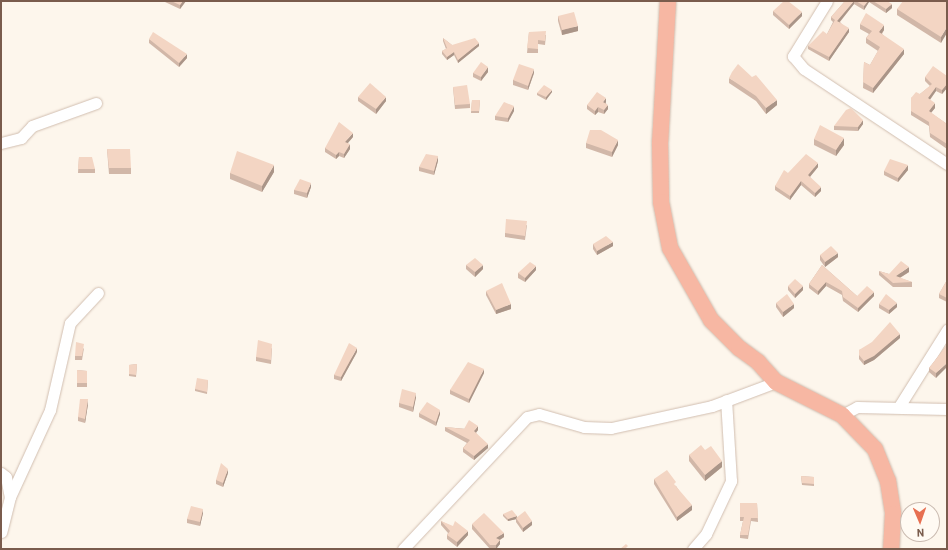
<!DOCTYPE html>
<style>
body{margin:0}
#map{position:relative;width:948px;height:550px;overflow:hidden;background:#fdf6ec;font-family:Barlow,sans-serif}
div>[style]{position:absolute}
.roads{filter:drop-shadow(0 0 1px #d1beb0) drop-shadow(0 0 1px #d1beb0)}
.minor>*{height:11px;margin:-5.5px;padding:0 5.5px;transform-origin:5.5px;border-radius:5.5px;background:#fff}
.highway>*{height:16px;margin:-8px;padding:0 8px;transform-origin:8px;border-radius:8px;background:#f7b7a3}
.wall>*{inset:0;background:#d1b7a8}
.shaded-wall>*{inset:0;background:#aa9588}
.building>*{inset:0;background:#f3d5c3}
span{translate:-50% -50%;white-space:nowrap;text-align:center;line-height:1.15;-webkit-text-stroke:3px #fffaf3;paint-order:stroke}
.frame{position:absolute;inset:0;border:2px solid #7a5c4d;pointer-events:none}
.north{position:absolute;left:900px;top:502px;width:40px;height:40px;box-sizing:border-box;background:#fffaf3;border:1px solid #cabbb1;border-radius:50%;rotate:178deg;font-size:11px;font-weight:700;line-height:16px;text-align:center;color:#7a5c4d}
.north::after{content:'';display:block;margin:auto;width:14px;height:18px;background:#e76f51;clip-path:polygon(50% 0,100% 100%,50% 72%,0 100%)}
</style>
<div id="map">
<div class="roads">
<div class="minor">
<i style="left:827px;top:1px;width:65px;rotate:121.7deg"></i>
<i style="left:793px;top:56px;width:17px;rotate:50deg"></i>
<i style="left:804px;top:69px;width:172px;rotate:33.6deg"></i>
<i style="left:1px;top:143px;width:21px;rotate:-14deg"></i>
<i style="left:21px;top:138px;width:16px;rotate:-47deg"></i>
<i style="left:32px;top:126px;width:68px;rotate:-19.8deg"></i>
<i style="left:900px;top:405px;width:89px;rotate:-57.9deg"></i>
<i style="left:842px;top:415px;width:17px;rotate:-28deg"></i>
<i style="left:857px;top:407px;width:90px;rotate:1.3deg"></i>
<i style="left:1px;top:473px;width:6px;rotate:39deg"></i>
<i style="left:6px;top:477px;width:20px;rotate:79deg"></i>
<i style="left:10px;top:497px;width:36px;rotate:104deg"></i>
<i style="left:10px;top:497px;width:96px;rotate:-65.3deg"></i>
<i style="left:50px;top:410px;width:89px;rotate:-77.1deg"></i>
<i style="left:70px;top:323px;width:41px;rotate:-47deg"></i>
<i style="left:403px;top:549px;width:181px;rotate:-46.8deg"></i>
<i style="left:527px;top:417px;width:12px;rotate:-14deg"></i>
<i style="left:539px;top:414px;width:47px;rotate:16.1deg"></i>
<i style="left:584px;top:427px;width:27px;rotate:2deg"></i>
<i style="left:611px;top:428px;width:103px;rotate:-12.3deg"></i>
<i style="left:712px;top:406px;width:68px;rotate:-20.6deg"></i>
<i style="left:693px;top:549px;width:20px;rotate:-49deg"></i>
<i style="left:706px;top:534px;width:59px;rotate:-64.7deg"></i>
<i style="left:731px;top:481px;width:81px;rotate:-93.5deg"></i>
</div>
<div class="highway">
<i style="left:668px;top:1px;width:141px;rotate:93.2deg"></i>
<i style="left:660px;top:142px;width:60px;rotate:89deg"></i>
<i style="left:661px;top:202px;width:47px;rotate:78.9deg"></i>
<i style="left:670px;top:248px;width:83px;rotate:60.3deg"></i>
<i style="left:711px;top:320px;width:40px;rotate:45deg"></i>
<i style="left:739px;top:348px;width:24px;rotate:36deg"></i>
<i style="left:758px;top:362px;width:27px;rotate:48deg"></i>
<i style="left:776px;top:382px;width:74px;rotate:26.6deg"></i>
<i style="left:842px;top:415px;width:47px;rotate:45.9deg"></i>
<i style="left:875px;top:449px;width:35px;rotate:68deg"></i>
<i style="left:888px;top:481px;width:33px;rotate:81deg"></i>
<i style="left:893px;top:514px;width:35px;rotate:93deg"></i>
</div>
</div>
<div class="wall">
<i style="clip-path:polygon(165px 1px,186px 1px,180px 9px,165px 2px)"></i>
<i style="clip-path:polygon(845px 1px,887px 1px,892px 8px,886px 13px,869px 2px,864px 10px,854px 4px,840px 22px,849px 32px,829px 61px,808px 49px,808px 46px,827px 34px,833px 22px,831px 20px,831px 17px)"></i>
<i style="clip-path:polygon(947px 1px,941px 43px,897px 15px,897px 9px)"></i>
<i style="clip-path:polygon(773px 11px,802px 16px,789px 29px,773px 15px)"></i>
<i style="clip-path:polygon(558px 16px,578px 31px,562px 35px,558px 21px)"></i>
<i style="clip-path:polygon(860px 24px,884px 30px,882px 34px,904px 54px,873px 93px,863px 88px,864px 62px,870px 65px,878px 51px,866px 43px,866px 38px,869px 34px,860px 29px)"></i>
<i style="clip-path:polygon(529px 32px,546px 35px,545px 45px,538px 44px,538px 53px,527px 53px)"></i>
<i style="clip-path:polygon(443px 38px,452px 45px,479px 46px,458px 63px,454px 55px,447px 60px,442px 54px,442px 51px,446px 49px,443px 41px)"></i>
<i style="clip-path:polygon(149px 39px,187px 58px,179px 67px,149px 43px)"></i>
<i style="clip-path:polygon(488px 72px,481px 81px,473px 77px,473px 73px)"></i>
<i style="clip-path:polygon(534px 73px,528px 90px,513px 85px,513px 80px)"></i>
<i style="clip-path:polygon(947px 76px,947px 88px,942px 94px,936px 91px,930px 100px,935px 108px,931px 113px,947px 124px,947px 149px,930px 137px,929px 126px,911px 115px,911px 98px,920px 94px,930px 86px,925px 81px,925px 77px)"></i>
<i style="clip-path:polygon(729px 78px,777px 105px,766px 114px,756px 101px,729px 83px)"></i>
<i style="clip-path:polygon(453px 87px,470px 104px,470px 108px,455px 109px)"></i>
<i style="clip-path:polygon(552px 92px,546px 100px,537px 95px,537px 93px)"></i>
<i style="clip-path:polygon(358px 97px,386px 101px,376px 114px,358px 101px)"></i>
<i style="clip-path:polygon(472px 100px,480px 100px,479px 113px,471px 113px)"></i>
<i style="clip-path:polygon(606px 102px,606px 103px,608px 109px,604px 114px,598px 112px,595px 115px,587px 109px,587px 105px)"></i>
<i style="clip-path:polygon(514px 111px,508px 122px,495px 120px,495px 116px)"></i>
<i style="clip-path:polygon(863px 124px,858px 131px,834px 130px,834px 126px)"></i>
<i style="clip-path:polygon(353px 137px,348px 143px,350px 149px,344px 158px,339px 156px,336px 159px,325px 152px,325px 148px)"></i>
<i style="clip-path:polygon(814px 139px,844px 145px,836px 156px,814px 145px)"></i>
<i style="clip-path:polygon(586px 143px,618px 145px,612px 157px,586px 148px)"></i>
<i style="clip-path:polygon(107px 149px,131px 168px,131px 174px,109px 174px)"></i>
<i style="clip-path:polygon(79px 157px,95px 169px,95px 173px,78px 173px)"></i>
<i style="clip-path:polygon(438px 161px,434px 175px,419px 171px,419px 167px)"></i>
<i style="clip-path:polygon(818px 167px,810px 177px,821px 191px,815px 197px,801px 185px,790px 200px,775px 190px,775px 186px,788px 173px)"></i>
<i style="clip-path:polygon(908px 170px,898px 182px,884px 175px,884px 171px)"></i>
<i style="clip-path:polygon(274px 172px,262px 192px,230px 179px,230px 173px)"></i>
<i style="clip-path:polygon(311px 187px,307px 198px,294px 194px,294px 190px)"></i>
<i style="clip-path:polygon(527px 225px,525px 240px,505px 237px,505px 233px)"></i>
<i style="clip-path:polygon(593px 244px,613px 246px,597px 255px,593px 249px)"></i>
<i style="clip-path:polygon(820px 255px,838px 257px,825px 267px,820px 260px)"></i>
<i style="clip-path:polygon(466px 265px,483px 269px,475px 277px,466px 269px)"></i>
<i style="clip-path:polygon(822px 265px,857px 296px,874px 296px,858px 312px,843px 301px,842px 295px,826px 286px,818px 295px,809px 288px,809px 284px)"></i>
<i style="clip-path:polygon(536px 270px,525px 282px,518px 278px,518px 273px)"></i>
<i style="clip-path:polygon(879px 271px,889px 274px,909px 272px,900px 278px,912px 282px,912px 287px,893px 287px,879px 275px)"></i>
<i style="clip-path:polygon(947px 280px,947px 302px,939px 298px,939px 294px)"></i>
<i style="clip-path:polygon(788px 286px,803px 290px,795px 298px,788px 290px)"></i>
<i style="clip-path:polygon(486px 291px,511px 309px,496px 314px,486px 295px)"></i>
<i style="clip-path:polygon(776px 303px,794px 308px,783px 317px,776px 307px)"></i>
<i style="clip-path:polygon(879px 304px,897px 307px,889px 314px,879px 308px)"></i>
<i style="clip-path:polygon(900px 338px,874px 360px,864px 365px,859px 359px,859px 350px)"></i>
<i style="clip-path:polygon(947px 345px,936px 378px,929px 372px,929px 368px)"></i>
<i style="clip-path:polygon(84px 348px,82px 360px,75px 360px,75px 356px)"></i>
<i style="clip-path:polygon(272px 348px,271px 364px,256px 361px,256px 357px)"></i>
<i style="clip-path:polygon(357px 352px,341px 381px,334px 379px,334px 375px)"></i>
<i style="clip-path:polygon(137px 364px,136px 377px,129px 376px,129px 365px)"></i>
<i style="clip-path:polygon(77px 370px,87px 371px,87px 387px,77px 387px)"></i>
<i style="clip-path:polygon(484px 373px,469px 403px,450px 394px,450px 390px)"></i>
<i style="clip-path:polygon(208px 380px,207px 394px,195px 391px,195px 389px)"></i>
<i style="clip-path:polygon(416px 397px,413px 412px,399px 407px,399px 403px)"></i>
<i style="clip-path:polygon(88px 404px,85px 423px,78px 421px,78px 417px)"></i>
<i style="clip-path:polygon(419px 413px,440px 414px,436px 426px,419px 417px)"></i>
<i style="clip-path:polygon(445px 427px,478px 430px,476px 433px,488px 448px,474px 460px,463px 452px,463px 448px,467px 443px,445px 431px)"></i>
<i style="clip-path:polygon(705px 450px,722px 467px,705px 481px,689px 461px,689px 455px)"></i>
<i style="clip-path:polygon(228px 473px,223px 487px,216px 484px,216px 480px)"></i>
<i style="clip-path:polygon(801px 476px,814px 477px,814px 486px,802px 485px)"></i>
<i style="clip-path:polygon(654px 479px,676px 486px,692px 510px,677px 521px,654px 484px)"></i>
<i style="clip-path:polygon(740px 503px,757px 503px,758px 522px,751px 521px,748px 539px,740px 538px,740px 535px,743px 521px,740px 521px)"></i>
<i style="clip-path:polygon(203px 513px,200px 526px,187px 523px,187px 519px)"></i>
<i style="clip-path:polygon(503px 514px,517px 517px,532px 525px,523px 532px,516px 522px,516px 519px,508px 521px,503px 516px)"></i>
<i style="clip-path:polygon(441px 521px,468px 535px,457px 547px,447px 539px,447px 535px,448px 533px,441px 525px)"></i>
<i style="clip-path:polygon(472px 524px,504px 537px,500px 540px,500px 544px,496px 549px,490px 549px,472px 529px)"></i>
</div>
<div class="shaded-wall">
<i style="clip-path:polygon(183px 1px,186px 1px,180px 9px,180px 5px)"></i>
<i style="clip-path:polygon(854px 1px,854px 4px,837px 25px,837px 21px)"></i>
<i style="clip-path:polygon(868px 1px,869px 1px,869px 2px,864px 10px,864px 6px)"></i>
<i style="clip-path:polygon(892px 4px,892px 8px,886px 13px,886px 9px)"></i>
<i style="clip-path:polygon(802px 12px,802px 16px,789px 29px,789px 25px)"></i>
<i style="clip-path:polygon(884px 25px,884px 30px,879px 37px,879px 32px)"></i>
<i style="clip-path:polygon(578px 26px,578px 31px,562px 35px,562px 30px)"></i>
<i style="clip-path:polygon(947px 27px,947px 33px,941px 43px,941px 37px)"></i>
<i style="clip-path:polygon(849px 28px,849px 32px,829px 61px,829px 57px)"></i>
<i style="clip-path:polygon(479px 43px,479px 46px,458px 63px,458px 60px)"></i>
<i style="clip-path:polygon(904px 49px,904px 54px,873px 93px,873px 88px)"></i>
<i style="clip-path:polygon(454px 52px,454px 55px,447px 60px,447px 57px)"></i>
<i style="clip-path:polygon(187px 54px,187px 58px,179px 67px,179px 63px)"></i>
<i style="clip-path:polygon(488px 67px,488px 72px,481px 81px,481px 77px)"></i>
<i style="clip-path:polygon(534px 69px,534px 73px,528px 90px,528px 86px)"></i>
<i style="clip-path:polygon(947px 84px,947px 88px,942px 94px,942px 90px)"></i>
<i style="clip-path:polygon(936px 87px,936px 91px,928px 102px,928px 98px)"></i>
<i style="clip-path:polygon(552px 90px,552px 92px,546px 100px,546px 97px)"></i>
<i style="clip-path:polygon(386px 97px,386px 101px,376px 114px,376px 109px)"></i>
<i style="clip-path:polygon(606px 98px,606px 102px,603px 106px,603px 102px)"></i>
<i style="clip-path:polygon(777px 100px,777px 105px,766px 114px,766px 108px)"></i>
<i style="clip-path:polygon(935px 103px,935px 108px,929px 115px,929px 111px)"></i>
<i style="clip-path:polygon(608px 105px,608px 109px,604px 114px,604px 110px)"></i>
<i style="clip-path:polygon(514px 106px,514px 111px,508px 122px,508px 118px)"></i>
<i style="clip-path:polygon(598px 107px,598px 112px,595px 115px,595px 111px)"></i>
<i style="clip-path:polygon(863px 120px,863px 124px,858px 131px,858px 127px)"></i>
<i style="clip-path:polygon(353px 133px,353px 137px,345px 146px,345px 142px)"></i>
<i style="clip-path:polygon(844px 138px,844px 145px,836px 156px,836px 150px)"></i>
<i style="clip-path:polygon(618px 140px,618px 145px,612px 157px,612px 152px)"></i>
<i style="clip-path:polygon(350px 144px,350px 149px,344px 158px,344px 154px)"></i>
<i style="clip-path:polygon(339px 152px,339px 156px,336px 159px,336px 155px)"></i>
<i style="clip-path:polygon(438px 156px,438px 161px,434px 175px,434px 171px)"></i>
<i style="clip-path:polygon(818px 163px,818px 167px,808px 179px,808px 175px)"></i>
<i style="clip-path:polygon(274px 165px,274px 172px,262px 192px,262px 186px)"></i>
<i style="clip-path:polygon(908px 165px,908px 170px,898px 182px,898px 178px)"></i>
<i style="clip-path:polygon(801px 181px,801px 185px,790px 200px,790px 196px)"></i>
<i style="clip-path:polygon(311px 183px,311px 187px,307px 198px,307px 193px)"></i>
<i style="clip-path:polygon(821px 187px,821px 191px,815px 197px,815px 193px)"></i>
<i style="clip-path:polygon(613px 242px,613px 246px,597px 255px,597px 251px)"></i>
<i style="clip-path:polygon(838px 253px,838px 257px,825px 267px,825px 262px)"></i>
<i style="clip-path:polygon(483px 265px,483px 269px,475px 277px,475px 272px)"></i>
<i style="clip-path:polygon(536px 266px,536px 270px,525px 282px,525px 278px)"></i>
<i style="clip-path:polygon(909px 267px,909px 272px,896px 280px,896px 276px)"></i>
<i style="clip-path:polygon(826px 282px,826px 286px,818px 295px,818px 291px)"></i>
<i style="clip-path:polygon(803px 286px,803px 290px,795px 298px,795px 294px)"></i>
<i style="clip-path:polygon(874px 292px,874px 296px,858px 312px,858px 308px)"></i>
<i style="clip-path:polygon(897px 303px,897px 307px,889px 314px,889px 310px)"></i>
<i style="clip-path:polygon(511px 304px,511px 309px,496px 314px,496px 310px)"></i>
<i style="clip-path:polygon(794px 304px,794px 308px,783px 317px,783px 312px)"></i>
<i style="clip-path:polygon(900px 334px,900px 338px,874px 360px,864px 365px,864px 361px)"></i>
<i style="clip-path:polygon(357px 348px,357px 352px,341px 381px,341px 377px)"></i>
<i style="clip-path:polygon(947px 363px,947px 367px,936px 378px,936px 373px)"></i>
<i style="clip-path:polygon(484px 369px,484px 373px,469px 403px,469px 399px)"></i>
<i style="clip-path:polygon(416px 393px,416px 397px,413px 412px,413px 407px)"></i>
<i style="clip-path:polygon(88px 399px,88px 404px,85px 423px,85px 419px)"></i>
<i style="clip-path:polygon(440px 410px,440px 414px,436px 426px,436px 422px)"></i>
<i style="clip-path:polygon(478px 426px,478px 430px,474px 435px,474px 431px)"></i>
<i style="clip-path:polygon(488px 444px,488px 448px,474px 460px,474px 456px)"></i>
<i style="clip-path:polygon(722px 461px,722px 467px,705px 481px,705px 475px)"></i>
<i style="clip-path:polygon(228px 469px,228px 473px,223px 487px,223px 483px)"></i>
<i style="clip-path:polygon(692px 505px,692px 510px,677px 521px,677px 517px)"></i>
<i style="clip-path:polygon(203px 509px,203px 513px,200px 526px,200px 522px)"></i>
<i style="clip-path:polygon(517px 516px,517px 519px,508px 521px,508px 519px)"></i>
<i style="clip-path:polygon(532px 521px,532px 525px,523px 532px,523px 528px)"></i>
<i style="clip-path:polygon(468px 531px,468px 535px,457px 547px,457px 542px)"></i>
<i style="clip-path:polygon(504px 533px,504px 537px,496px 542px,496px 538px)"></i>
<i style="clip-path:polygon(500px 540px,500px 544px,496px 549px,496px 545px)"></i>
</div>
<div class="building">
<i style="clip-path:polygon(171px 1px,183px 1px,180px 5px)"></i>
<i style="clip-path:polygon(784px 1px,788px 1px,802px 12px,789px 25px,773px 11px)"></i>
<i style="clip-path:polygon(845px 1px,854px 1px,837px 21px,849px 28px,829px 57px,808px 46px,823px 31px,827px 34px,835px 20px,831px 17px)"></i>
<i style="clip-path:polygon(856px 1px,868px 1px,864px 6px)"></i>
<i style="clip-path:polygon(873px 1px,887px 1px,892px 4px,886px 9px)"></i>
<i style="clip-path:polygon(903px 1px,947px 1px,947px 27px,941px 37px,897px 9px)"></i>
<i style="clip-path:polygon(574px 12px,578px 26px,562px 30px,558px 16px)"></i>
<i style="clip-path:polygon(866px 13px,884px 25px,879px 32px,904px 49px,873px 88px,863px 82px,864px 62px,870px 65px,880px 47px,866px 38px,872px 31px,860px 24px)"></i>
<i style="clip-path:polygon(546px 31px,545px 41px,538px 40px,538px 49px,527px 48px,529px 32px)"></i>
<i style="clip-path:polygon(153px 32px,187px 54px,179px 63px,149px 39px)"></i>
<i style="clip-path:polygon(443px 38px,452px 45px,475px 38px,479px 43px,458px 60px,454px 52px,447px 57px,442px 51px,447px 48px)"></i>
<i style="clip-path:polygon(481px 62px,488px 67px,481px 77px,473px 73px)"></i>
<i style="clip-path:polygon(519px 64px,534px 69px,528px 86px,513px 80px)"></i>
<i style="clip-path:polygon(738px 64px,752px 77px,756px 75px,777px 100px,766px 108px,756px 96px,729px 78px,732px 72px)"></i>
<i style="clip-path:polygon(933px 66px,947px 76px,947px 84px,942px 90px,936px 87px,928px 98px,935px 103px,929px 111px,947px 124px,947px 144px,930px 133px,929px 122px,911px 111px,911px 98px,916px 92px,920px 94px,932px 84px,925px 77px)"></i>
<i style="clip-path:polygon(370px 83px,386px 97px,376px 109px,358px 97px)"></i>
<i style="clip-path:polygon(467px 85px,470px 104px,455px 105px,453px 87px)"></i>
<i style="clip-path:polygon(544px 85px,552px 90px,546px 97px,537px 93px)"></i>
<i style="clip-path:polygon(597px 92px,606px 98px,603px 102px,608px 105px,604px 110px,598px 107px,595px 111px,587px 105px)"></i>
<i style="clip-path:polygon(472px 100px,480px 100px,479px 111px,471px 111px)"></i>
<i style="clip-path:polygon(504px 102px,514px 106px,508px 118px,495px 116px)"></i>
<i style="clip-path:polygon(851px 108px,863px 120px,858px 127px,834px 126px,846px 110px)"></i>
<i style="clip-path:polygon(339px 122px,353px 133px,345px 142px,350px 144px,344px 154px,339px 152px,336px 155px,325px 148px)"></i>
<i style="clip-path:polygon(820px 125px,844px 138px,836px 150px,814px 139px)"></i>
<i style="clip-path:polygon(590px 130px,601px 130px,618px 140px,612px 152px,586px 143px)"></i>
<i style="clip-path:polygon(107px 149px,130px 149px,131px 168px,109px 168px)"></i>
<i style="clip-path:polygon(237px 151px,274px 165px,262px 186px,230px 173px)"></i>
<i style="clip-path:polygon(426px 154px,438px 156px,434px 171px,419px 167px)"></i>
<i style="clip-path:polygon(806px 154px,818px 163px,808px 175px,821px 187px,815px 193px,801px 181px,790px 196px,775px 186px,784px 170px,788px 173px)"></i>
<i style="clip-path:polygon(79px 157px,92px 157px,95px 169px,78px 169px)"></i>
<i style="clip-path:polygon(890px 159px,908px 165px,898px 178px,884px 171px)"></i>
<i style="clip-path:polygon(300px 179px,311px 183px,307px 193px,294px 190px)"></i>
<i style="clip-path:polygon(506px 219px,527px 221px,525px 236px,505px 233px)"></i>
<i style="clip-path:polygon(606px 236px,613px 242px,597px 251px,593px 244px)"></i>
<i style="clip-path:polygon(831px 246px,838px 253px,825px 262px,820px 255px)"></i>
<i style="clip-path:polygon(475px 258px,483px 265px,475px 272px,466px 265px)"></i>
<i style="clip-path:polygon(901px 261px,909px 267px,896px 276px,912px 282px,893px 283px,879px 271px,889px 274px)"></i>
<i style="clip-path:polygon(530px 262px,536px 266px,525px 278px,518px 273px)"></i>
<i style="clip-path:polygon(822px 265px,857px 296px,867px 286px,874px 292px,858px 308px,843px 297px,842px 291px,826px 282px,818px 291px,809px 284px)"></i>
<i style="clip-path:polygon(795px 279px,803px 286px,795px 294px,788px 286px)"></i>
<i style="clip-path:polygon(947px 280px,947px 298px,939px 294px)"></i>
<i style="clip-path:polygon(502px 283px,511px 304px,496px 310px,486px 291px)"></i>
<i style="clip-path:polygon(787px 294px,794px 304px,783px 312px,776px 303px)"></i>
<i style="clip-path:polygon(886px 294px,897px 303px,889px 310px,879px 304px)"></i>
<i style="clip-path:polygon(890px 322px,900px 334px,874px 356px,864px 361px,859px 355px,859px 350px,872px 342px)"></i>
<i style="clip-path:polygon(258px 340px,272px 344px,271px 360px,256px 357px)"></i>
<i style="clip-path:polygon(76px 342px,84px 344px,82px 356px,75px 356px)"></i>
<i style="clip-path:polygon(349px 343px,357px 348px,341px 377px,334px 375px)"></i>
<i style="clip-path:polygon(947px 345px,947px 363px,936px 373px,929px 368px)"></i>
<i style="clip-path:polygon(468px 362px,484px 369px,469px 399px,450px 390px)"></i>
<i style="clip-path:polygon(137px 364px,136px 375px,129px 374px,129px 365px)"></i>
<i style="clip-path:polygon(77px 370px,87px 371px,87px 383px,77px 383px)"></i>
<i style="clip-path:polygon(197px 378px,208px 380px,207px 392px,195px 389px)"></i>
<i style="clip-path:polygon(402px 389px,416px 393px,413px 407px,399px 403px)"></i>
<i style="clip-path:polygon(80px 399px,88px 399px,85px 419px,78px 417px)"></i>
<i style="clip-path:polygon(427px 402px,440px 410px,436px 422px,419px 413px)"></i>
<i style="clip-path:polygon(469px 420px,478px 426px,474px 431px,488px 444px,474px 456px,463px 448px,470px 440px,445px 427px,464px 429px)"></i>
<i style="clip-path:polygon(701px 445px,705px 450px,711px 446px,722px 461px,705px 475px,689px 455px)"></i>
<i style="clip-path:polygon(221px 463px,228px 469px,223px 483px,216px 480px)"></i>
<i style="clip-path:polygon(667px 470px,676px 482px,674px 484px,692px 505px,677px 517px,654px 479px)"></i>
<i style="clip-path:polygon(801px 476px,814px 477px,814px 484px,802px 483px)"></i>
<i style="clip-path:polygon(740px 503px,757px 503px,758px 518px,751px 518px,748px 535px,740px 535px,744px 517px,740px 517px)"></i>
<i style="clip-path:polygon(191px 506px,203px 509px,200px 522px,187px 519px)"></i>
<i style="clip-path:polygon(512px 510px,517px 516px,508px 519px,503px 514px)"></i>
<i style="clip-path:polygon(525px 511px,532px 521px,523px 528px,516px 518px)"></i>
<i style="clip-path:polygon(484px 513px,504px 533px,496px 538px,500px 540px,496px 545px,490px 545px,472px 524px)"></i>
<i style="clip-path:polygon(441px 521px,453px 526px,455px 521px,468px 531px,457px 542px,447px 535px,450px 531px)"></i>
<i style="clip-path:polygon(626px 544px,628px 546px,625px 549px,620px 549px)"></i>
</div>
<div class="frame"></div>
<div class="north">N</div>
</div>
